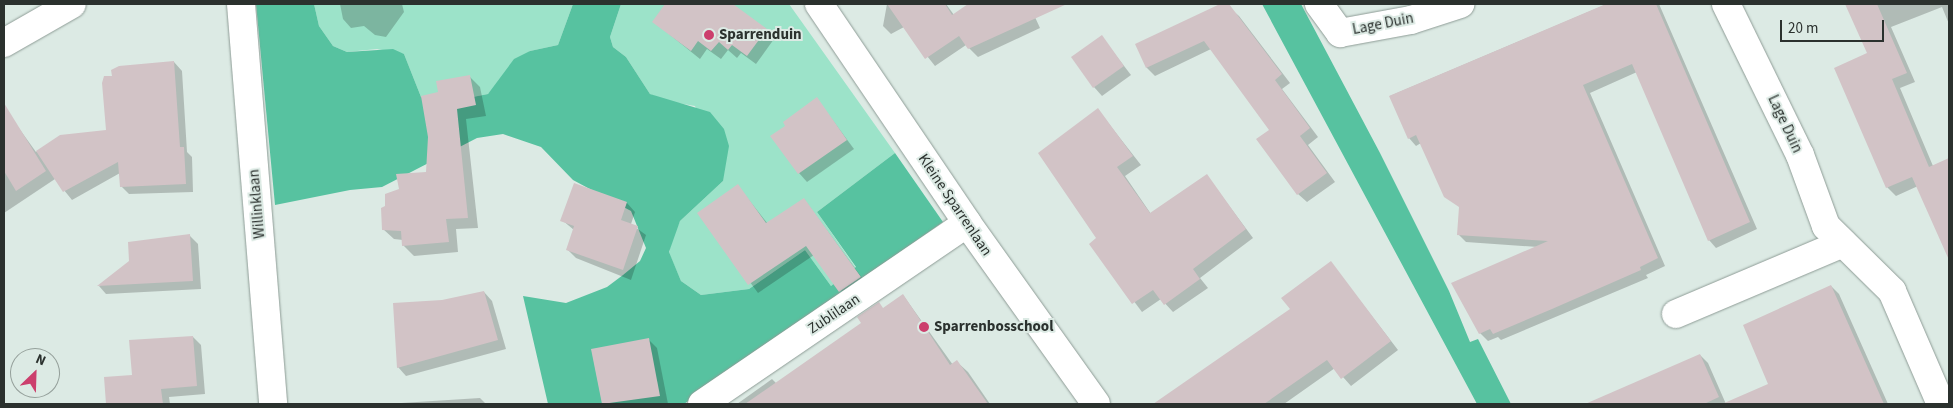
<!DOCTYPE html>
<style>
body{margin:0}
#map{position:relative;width:1953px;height:408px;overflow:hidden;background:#dceae4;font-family:"Source Sans 3",sans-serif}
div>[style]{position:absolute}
.green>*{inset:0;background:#9ce3c9}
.forest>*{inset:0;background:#57c2a0}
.shadow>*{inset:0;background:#0003}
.building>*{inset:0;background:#d2c3c6}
.roads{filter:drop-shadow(0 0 1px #8e9c96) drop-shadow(0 0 1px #8e9c96)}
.minor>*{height:28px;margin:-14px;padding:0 14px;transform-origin:14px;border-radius:14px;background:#fff}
.dots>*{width:14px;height:14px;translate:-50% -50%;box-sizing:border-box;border:2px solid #dceae4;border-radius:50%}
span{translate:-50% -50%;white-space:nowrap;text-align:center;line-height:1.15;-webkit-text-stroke:4px #dceae4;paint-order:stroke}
.street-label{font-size:15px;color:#2b312e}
.poi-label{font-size:15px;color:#2b312e;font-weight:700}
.left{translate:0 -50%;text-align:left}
.frame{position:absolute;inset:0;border:5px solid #2b312e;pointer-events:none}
.north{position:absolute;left:10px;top:348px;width:50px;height:50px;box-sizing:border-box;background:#dceae4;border:1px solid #95a09b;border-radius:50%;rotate:24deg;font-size:14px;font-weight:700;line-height:20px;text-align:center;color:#2b312e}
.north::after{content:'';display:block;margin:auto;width:18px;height:22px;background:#cc3f6d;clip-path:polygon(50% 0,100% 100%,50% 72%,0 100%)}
.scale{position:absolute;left:1780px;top:20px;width:104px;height:22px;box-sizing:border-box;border:2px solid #2b312e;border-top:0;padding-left:6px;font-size:15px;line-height:18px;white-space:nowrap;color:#2b312e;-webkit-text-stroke:4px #dceae4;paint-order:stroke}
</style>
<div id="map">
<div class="green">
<i style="clip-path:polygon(314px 4px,573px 4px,558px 45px,530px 51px,488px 94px,437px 104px,421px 97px,404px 54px,377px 49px,347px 52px,333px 46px,319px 26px)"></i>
<i style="clip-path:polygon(621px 4px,789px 4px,895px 153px,817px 212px,856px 268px,831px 286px,805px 250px,749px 289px,701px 295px,681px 281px,669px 253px,672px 238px,680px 221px,723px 181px,695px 106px,666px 101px,650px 94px,626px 57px,613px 47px,610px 37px)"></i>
</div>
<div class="forest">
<i style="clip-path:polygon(256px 4px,314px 4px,319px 26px,333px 46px,347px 52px,393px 49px,404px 54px,421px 97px,437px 104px,488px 94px,514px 59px,530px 51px,558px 45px,573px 4px,621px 4px,610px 37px,613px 47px,626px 57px,650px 94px,710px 112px,724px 129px,729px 146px,723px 181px,680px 221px,669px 252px,681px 281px,701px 295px,749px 289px,805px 250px,831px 286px,856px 267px,817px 212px,895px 153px,943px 222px,684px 404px,548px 404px,523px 296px,566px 303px,607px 287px,623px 275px,640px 261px,646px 248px,631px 211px,573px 180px,541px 147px,503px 134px,477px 138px,382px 187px,350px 190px,275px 205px)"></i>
<i style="clip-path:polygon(1262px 4px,1301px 4px,1380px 153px,1449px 291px,1470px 342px,1478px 339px,1511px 404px,1477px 404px)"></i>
</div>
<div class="shadow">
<i style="clip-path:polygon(340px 4px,402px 4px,404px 12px,386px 37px,375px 35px,364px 26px,351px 28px,343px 19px)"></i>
<i style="clip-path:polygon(667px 4px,688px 4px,697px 10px,702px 4px,718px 6px,724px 4px,774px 39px,756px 64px,741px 53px,737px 58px,728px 50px,721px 59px,707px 49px,700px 59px,654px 22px)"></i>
<i style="clip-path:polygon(887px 4px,946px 4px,954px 15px,972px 4px,1029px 4px,1040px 28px,978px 57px,966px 45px,935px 66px,904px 27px,891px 34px,883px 26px)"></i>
<i style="clip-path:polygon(1225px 4px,1239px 16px,1290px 83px,1282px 89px,1318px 137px,1308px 145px,1335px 182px,1307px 202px,1298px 194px,1271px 130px,1211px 49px,1155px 76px,1147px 68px,1137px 45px)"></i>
<i style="clip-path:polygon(1607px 4px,1659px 4px,1757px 229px,1716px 248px,1709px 240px,1637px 72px,1590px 93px,1665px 266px,1646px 275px,1648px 278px,1501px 340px,1498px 337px,1488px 341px,1480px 333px,1538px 247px,1466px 242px,1458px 234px,1463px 212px,1421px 143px,1416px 146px,1409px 138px,1390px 96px)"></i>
<i style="clip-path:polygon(1847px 4px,1949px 4px,1949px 24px,1942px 7px,1891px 27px,1915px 82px,1900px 88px,1933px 166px,1949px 159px,1949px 258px,1918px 186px,1896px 196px,1887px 187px,1868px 54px)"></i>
<i style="clip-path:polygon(1101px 36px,1131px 75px,1102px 96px,1094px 87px)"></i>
<i style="clip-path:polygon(174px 62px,182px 71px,187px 152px,192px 157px,193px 192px,129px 194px,121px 186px,120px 173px,72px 200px,55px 179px,4px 213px,4px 121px,13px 120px,36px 152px,60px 136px,108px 131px)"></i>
<i style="clip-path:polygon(470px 77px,480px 87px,486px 116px,466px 119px,478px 228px,456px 229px,458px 252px,414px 256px,403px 245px,403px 240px,394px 239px,383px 229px,387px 207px,400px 190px,427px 173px,439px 93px)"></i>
<i style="clip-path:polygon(817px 99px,854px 149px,807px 182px,799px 173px,787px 126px)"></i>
<i style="clip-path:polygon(1098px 110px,1141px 165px,1125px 176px,1151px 214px,1207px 176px,1253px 238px,1200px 278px,1208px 288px,1173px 312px,1161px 299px,1142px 312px,1091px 244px,1098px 238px)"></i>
<i style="clip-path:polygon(738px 186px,768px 224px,804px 199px,868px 286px,848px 299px,814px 255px,758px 293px,699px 213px)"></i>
<i style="clip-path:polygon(627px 203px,635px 212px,631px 224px,646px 235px,631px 280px,576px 258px,567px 249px,574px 230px,562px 220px)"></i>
<i style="clip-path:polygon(189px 235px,198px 244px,201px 289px,106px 294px,99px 286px,131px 262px)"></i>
<i style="clip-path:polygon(1331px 263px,1398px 350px,1351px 386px,1335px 368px,1284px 404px,1183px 404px,1174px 391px,1292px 310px)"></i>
<i style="clip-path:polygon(1831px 286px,1839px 294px,1888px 404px,1587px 404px,1700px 355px,1708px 363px,1726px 404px,1770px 385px)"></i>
<i style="clip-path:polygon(484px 292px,492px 301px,506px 349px,406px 376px,398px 367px,443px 301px)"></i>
<i style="clip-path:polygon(903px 295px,953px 365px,957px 362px,968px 372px,990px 404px,737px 404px,772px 379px,777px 384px)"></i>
<i style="clip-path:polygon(193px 337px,201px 345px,205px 394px,169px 397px,170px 404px,108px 404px,105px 378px,133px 376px)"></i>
<i style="clip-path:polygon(648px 339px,657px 348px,668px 404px,603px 404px,592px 350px)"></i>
<i style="clip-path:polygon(480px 398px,486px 404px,401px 403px)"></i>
</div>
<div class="building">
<i style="clip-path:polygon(665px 4px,733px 4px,767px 29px,747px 56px,732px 45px,728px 50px,719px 42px,711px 51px,698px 41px,691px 51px,652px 22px)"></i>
<i style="clip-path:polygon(887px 4px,945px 4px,952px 15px,968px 4px,1067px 4px,968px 49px,959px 36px,925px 59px)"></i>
<i style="clip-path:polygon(1220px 4px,1229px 4px,1282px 74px,1275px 80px,1310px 128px,1300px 136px,1327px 173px,1297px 195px,1256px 139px,1269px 130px,1204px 41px,1146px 68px,1135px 44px)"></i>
<i style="clip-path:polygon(1606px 4px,1656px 4px,1750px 222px,1708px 241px,1632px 64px,1583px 85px,1658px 258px,1640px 267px,1641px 270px,1552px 309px,1493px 334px,1490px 329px,1479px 334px,1451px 283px,1548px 241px,1457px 235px,1459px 207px,1444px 197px,1416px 135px,1408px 139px,1389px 96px)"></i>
<i style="clip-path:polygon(1845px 4px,1877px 4px,1907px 73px,1892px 79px,1929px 167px,1949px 158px,1949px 260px,1912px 177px,1886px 188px,1834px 68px,1867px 53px)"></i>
<i style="clip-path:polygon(1102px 35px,1124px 66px,1093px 88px,1071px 57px)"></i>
<i style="clip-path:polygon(174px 61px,180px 147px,184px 147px,186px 184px,120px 187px,118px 162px,63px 192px,36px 151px,60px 135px,106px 130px,102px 83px,104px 76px,112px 76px,111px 70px,119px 66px)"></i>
<i style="clip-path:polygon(470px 75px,476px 105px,457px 109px,468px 218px,446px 219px,449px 242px,402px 246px,401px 231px,382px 230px,381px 208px,385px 206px,385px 194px,399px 189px,396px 174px,426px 172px,428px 137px,421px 96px,438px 92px,436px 81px)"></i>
<i style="clip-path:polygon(817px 97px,847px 140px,798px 174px,770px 136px,785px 126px,783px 122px)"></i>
<i style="clip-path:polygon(4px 103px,46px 171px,16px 191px,4px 171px)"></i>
<i style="clip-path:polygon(1098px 108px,1133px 156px,1117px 167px,1150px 213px,1207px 174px,1246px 229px,1193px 269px,1200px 279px,1164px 305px,1153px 290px,1132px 304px,1089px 244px,1096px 238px,1038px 153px)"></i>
<i style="clip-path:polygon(574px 183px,627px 202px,621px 220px,638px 226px,623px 270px,566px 250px,574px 226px,560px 221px)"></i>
<i style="clip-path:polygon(738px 184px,766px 223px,804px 198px,861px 277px,839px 292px,806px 246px,748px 285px,697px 213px)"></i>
<i style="clip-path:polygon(190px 234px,193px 281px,97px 286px,129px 261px,128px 242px)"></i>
<i style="clip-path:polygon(1331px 261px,1391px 341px,1341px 379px,1327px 360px,1264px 404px,1153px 404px,1290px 309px,1281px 298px)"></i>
<i style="clip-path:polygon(1831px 285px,1884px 404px,1722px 404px,1768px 384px,1743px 325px)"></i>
<i style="clip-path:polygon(484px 291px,498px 340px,397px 368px,393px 303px,442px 300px)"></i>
<i style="clip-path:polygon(903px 294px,950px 365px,957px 360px,988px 404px,745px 404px,861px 323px,857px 317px,879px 302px,883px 308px)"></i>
<i style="clip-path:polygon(193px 336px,197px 386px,161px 389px,163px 404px,106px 404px,104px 377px,132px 375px,129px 340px)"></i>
<i style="clip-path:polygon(649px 338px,660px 396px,602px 404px,591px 349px)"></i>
<i style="clip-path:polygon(1700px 354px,1719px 397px,1704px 404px,1585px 404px)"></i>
</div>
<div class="roads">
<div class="minor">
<i style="left:241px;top:4px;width:401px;rotate:85.4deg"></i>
<i style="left:819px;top:4px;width:264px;rotate:55.9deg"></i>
<i style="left:967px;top:223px;width:222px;rotate:54.5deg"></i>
<i style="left:1319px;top:4px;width:36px;rotate:54deg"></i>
<i style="left:1340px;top:33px;width:72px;rotate:-10.4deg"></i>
<i style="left:1411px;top:20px;width:52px;rotate:-18.1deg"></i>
<i style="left:1726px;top:4px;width:168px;rotate:63.9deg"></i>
<i style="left:1800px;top:155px;width:76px;rotate:69.9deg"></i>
<i style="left:1826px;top:226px;width:93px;rotate:44.6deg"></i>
<i style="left:1892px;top:291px;width:123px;rotate:66.6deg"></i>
<i style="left:4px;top:43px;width:78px;rotate:-29.8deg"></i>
<i style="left:1676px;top:314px;width:181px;rotate:-23deg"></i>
<i style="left:702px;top:404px;width:321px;rotate:-34.3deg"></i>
</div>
</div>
<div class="dots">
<i style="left:709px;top:35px;background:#cc3f6d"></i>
<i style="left:924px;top:327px;background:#cc3f6d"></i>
</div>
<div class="street-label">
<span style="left:1383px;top:24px;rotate:-11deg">Lage Duin</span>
<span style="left:1785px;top:124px;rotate:65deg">Lage Duin</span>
<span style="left:257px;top:204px;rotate:-95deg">Willinklaan</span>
<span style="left:955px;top:205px;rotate:56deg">Kleine Sparrenlaan</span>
<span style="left:834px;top:314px;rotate:-34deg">Zublilaan</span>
</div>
<div class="poi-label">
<span class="left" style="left:719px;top:35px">Sparrenduin</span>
<span class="left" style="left:934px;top:327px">Sparrenbosschool</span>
</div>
<div class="frame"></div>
<div class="north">N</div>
<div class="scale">20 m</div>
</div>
